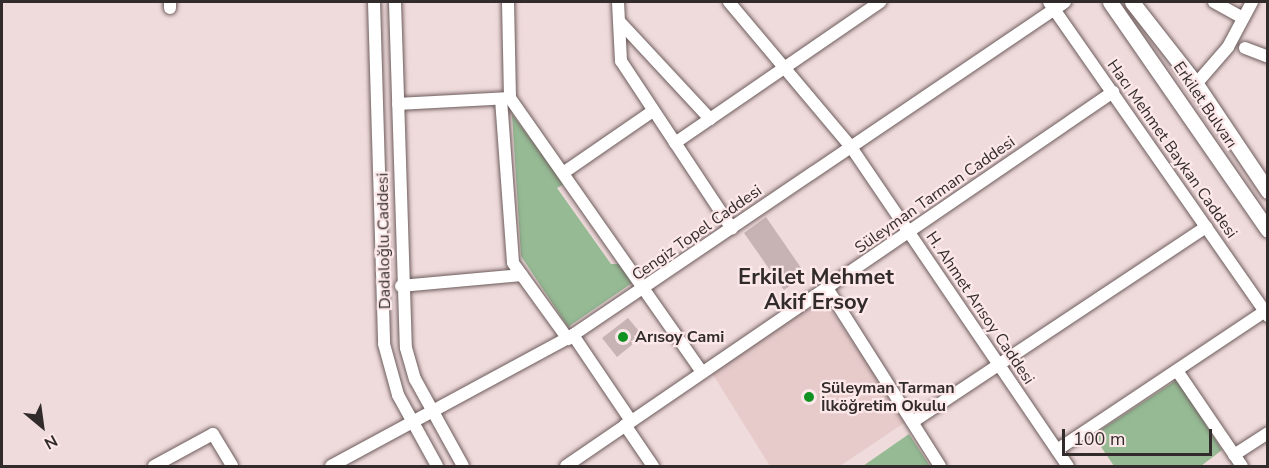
<!DOCTYPE html>
<meta charset="utf-8">
<style>
body{margin:0}
#map{position:relative;width:1269px;height:468px;overflow:hidden;background:#f0dbdc;font-family:"Nunito Sans",sans-serif}
div>[style]{position:absolute}
.built>*{inset:0;background:#e7cbcb}
.green>*{inset:0;background:#95ba94}
.building>*{inset:0;background:#c7b3b4}
.roads{filter:drop-shadow(0 0 2px #6d5c5c) drop-shadow(0 0 2px #6d5c5c)}
.minor>*{height:12px;margin:-6px;padding:0 6px;transform-origin:6px;border-radius:6px;background:#fff}
.major>*{height:15px;margin:-7.5px;padding:0 7.5px;transform-origin:7.5px;border-radius:7.5px;background:#fff}
.dots>*{width:16px;height:16px;translate:-50% -50%;box-sizing:border-box;border:3px solid #fde8e9;border-radius:50%}
span{translate:-50% -50%;white-space:nowrap;text-align:center;line-height:1.15;-webkit-text-stroke:4.5px #fde8e9;paint-order:stroke}
.street-label{font-size:16px;color:#322b2b}
.poi-label{font-size:16px;color:#322b2b;font-weight:700}
.left{translate:0 -50%;text-align:left}
.district-label{font-size:22px;color:#322b2b;font-weight:700}
.frame{position:absolute;inset:0;border:3px solid #322b2b;pointer-events:none}
.north{position:absolute;left:12px;top:396px;width:60px;height:60px;-webkit-text-stroke:4px #fde8e9;paint-order:stroke;rotate:151deg;font-size:16px;font-weight:700;line-height:24px;text-align:center;color:#322b2b}
.north::after{content:'';display:block;margin:auto;width:21px;height:27px;background:#322b2b;clip-path:polygon(50% 0,100% 100%,50% 72%,0 100%)}
.scale{position:absolute;left:1062px;top:429px;width:150px;height:27px;box-sizing:border-box;border:3px solid #322b2b;border-top:0;padding-left:8px;font-size:18px;line-height:21px;white-space:nowrap;color:#322b2b;-webkit-text-stroke:4px #fde8e9;paint-order:stroke}
</style>
<div id="map">
<div class="built">
<i style="clip-path:polygon(822px 298px,907px 421px,840px 466px,770px 466px,712px 373px)"></i>
</div>
<div class="green">
<i style="clip-path:polygon(512px 114px,564px 184px,557px 188px,611px 264px,619px 264px,632px 283px,568px 327px,521px 256px)"></i>
<i style="clip-path:polygon(1178px 379px,1222px 450px,1201px 466px,1114px 466px,1093px 435px)"></i>
<i style="clip-path:polygon(909px 434px,930px 466px,863px 466px)"></i>
</div>
<div class="building">
<i style="clip-path:polygon(766px 217px,806px 275px,784px 290px,744px 233px)"></i>
<i style="clip-path:polygon(628px 318px,643px 336px,617px 357px,602px 338px)"></i>
</div>
<div class="roads">
<div class="minor">
<i style="left:170px;top:2px;width:6px;rotate:90deg"></i>
<i style="left:374px;top:2px;width:342px;rotate:88.3deg"></i>
<i style="left:384px;top:344px;width:53px;rotate:74.6deg"></i>
<i style="left:398px;top:395px;width:81px;rotate:61.2deg"></i>
<i style="left:395px;top:2px;width:346px;rotate:88.2deg"></i>
<i style="left:406px;top:348px;width:32px;rotate:74deg"></i>
<i style="left:415px;top:379px;width:99px;rotate:61.1deg"></i>
<i style="left:508px;top:2px;width:96px;rotate:88.8deg"></i>
<i style="left:510px;top:98px;width:335px;rotate:55deg"></i>
<i style="left:618px;top:2px;width:59px;rotate:87.1deg"></i>
<i style="left:621px;top:61px;width:201px;rotate:56.5deg"></i>
<i style="left:729px;top:2px;width:189px;rotate:49.9deg"></i>
<i style="left:851px;top:147px;width:386px;rotate:55.8deg"></i>
<i style="left:1049px;top:2px;width:383px;rotate:55.1deg"></i>
<i style="left:1214px;top:2px;width:33px;rotate:29deg"></i>
<i style="left:619px;top:21px;width:134px;rotate:47.1deg"></i>
<i style="left:1245px;top:48px;width:25px;rotate:21deg"></i>
<i style="left:1196px;top:84px;width:49px;rotate:-49.1deg"></i>
<i style="left:1228px;top:47px;width:51px;rotate:-61.9deg"></i>
<i style="left:501px;top:99px;width:164px;rotate:85.8deg"></i>
<i style="left:513px;top:263px;width:94px;rotate:54.1deg"></i>
<i style="left:398px;top:104px;width:111px;rotate:-3.1deg"></i>
<i style="left:675px;top:143px;width:249px;rotate:-34.5deg"></i>
<i style="left:563px;top:173px;width:109px;rotate:-34.6deg"></i>
<i style="left:401px;top:286px;width:121px;rotate:-5.2deg"></i>
<i style="left:827px;top:288px;width:211px;rotate:57.6deg"></i>
<i style="left:573px;top:335px;width:104px;rotate:56deg"></i>
<i style="left:1178px;top:372px;width:114px;rotate:55.8deg"></i>
<i style="left:914px;top:421px;width:351px;rotate:-33.6deg"></i>
<i style="left:625px;top:425px;width:50px;rotate:55.7deg"></i>
<i style="left:1057px;top:450px;width:249px;rotate:-33.7deg"></i>
<i style="left:1234px;top:455px;width:40px;rotate:-32.9deg"></i>
<i style="left:154px;top:466px;width:67px;rotate:-28.5deg"></i>
<i style="left:213px;top:434px;width:37px;rotate:59deg"></i>
<i style="left:331px;top:466px;width:275px;rotate:-28.4deg"></i>
<i style="left:573px;top:335px;width:594px;rotate:-34.09deg"></i>
<i style="left:566px;top:466px;width:663px;rotate:-34.36deg"></i>
</div>
<div class="major">
<i style="left:1110px;top:2px;width:277px;rotate:55.3deg"></i>
<i style="left:1132px;top:2px;width:104px;rotate:52deg"></i>
<i style="left:1196px;top:84px;width:129px;rotate:56.1deg"></i>
</div>
</div>
<div class="dots">
<i style="left:623px;top:337px;background:#109121"></i>
<i style="left:809px;top:397px;background:#109121"></i>
</div>
<div class="street-label">
<span style="left:1205px;top:105px;rotate:56deg">Erkilet Bulvarı</span>
<span style="left:1172px;top:149px;rotate:55deg">Hacı Mehmet Baykan Caddesi</span>
<span style="left:935px;top:195px;rotate:-35deg">Süleyman Tarman Caddesi</span>
<span style="left:697px;top:233px;rotate:-35deg">Cengiz Topel Caddesi</span>
<span style="left:384px;top:241px;rotate:-91deg">Dadaloğlu Caddesi</span>
<span style="left:980px;top:308px;rotate:56deg">H. Ahmet Arısoy Caddesi</span>
</div>
<div class="poi-label">
<span class="left" style="left:635px;top:337px">Arısoy Cami</span>
<span class="left" style="left:821px;top:397px">Süleyman Tarman<br>İlköğretim Okulu</span>
</div>
<div class="district-label">
<span style="left:816px;top:290px">Erkilet Mehmet<br>Akif Ersoy</span>
</div>
<div class="frame"></div>
<div class="north">N</div>
<div class="scale">100 m</div>
</div>
